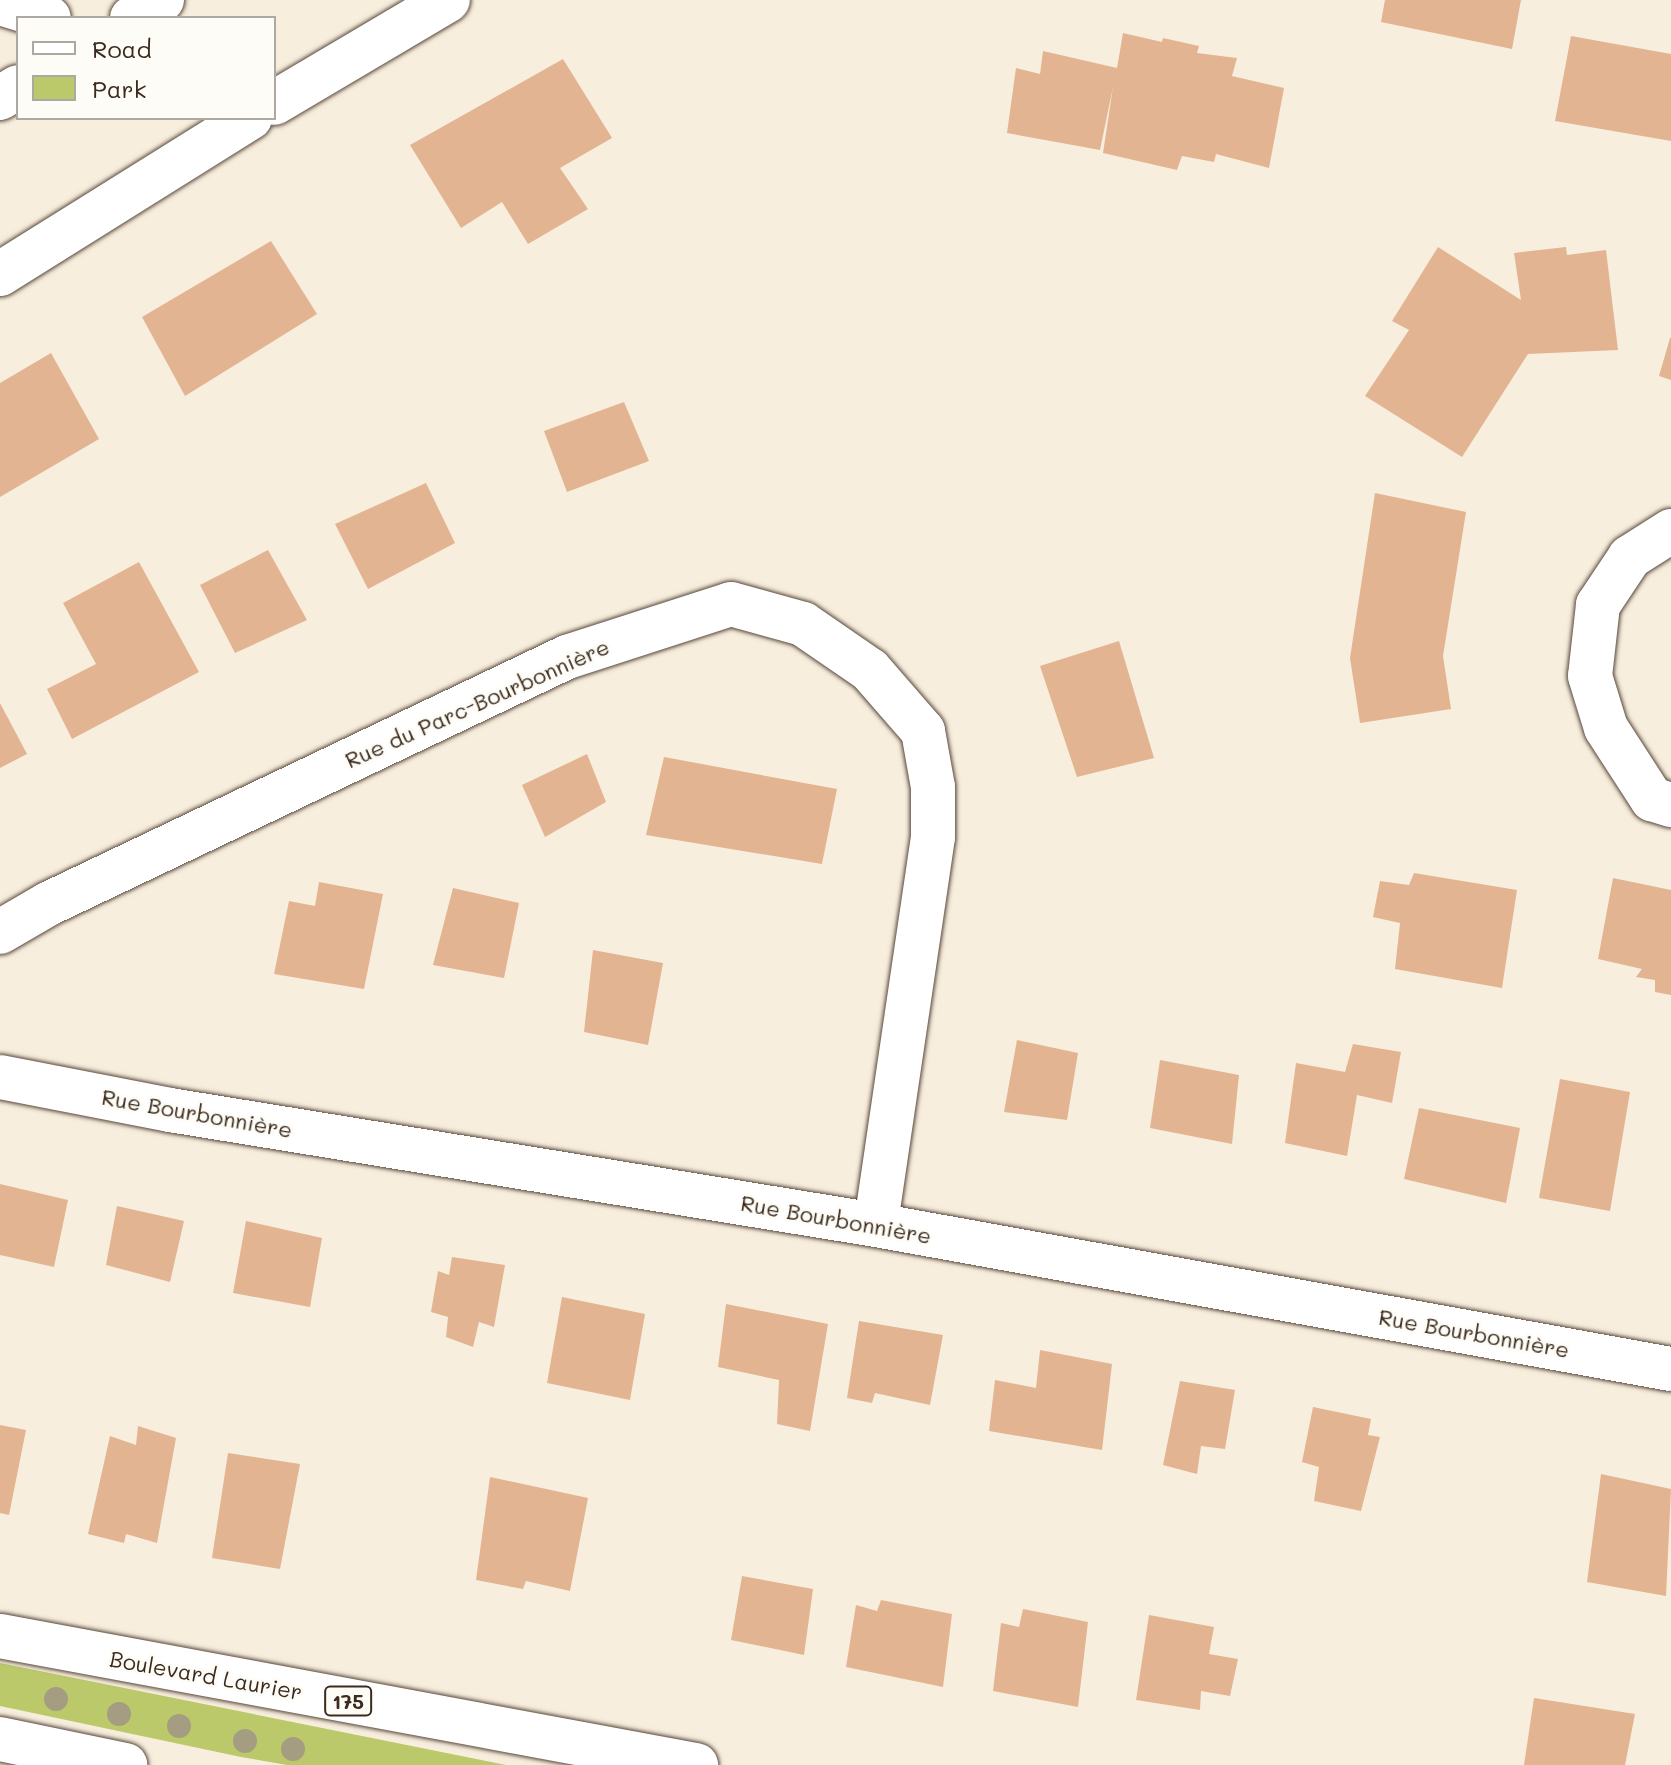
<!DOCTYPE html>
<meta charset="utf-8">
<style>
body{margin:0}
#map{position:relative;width:1671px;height:1765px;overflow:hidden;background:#f8eedd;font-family:Mali,sans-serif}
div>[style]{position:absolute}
.green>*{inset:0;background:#bbc96b}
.building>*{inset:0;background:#e3b492}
.roads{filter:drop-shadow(0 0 2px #57473b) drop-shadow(0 0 2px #57473b)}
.street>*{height:44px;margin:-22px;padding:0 22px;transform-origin:22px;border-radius:22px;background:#fff}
.secondary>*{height:44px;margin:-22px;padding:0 22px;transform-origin:22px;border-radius:22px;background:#fff}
.primary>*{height:44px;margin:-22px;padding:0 22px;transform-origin:22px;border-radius:22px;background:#fff}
.trees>*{width:24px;height:24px;margin:-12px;border-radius:50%;background:#a59d81}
span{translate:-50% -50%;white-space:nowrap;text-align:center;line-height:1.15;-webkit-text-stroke:6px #fdfcf7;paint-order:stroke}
.shield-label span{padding:2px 6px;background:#fdfcf7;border:2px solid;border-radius:6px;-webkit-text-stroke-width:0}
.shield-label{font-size:20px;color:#3b2a1e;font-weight:700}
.street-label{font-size:22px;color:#3b2a1e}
.legend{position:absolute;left:16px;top:16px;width:260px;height:104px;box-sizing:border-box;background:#fdfcf7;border:2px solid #afa8a0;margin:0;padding:10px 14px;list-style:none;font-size:24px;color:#3b2a1e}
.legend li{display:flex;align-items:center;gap:16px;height:40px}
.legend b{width:40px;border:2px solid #afa8a0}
</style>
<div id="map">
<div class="green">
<i style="clip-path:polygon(0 1663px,506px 1765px,287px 1765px,241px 1757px,0 1706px)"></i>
</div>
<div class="building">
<i style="clip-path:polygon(1385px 0,1521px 0,1512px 49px,1381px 22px)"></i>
<i style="clip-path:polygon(1123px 33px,1162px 42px,1163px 38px,1199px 46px,1197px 53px,1237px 58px,1232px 76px,1284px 88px,1269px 168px,1216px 154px,1214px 162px,1182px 156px,1177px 170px,1103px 153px,1113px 87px,1100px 150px,1007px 133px,1016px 68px,1040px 74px,1043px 51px,1117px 68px)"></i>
<i style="clip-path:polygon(1571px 36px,1671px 54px,1671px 141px,1555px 121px)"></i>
<i style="clip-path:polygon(563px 59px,612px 138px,560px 168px,588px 209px,528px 244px,502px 202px,461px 228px,410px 145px)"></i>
<i style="clip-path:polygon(271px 241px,317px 314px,185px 396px,142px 317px)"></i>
<i style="clip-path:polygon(1438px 247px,1521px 300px,1514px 253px,1566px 247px,1567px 255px,1606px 250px,1618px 350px,1528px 354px,1462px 457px,1365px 396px,1409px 330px,1392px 321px)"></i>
<i style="clip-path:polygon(1670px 338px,1671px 338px,1671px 380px,1659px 376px)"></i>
<i style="clip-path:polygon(51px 353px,99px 439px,0 497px,0 383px)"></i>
<i style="clip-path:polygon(624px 402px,649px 461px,567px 492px,544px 431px)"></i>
<i style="clip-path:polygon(426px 483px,455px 543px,368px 589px,335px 524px)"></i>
<i style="clip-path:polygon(1375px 493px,1466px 512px,1443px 656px,1451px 709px,1360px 723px,1350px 658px)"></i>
<i style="clip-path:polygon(268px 550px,307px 620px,235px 653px,200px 585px)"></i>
<i style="clip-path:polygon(139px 562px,199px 672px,72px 739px,47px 689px,96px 664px,63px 603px)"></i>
<i style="clip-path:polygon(1119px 641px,1154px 758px,1077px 777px,1040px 666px)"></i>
<i style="clip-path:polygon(0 703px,27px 754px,0 768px)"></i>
<i style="clip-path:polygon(587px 754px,606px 802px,545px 837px,522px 785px)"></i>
<i style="clip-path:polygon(664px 757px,837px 789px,822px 864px,646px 835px)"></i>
<i style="clip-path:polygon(1414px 873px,1517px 890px,1502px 988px,1395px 969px,1400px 923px,1373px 917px,1380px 881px,1409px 885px)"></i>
<i style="clip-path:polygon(1613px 878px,1671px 890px,1671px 995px,1655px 992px,1655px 980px,1636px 977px,1642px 969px,1598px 959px)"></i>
<i style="clip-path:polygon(319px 882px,383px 894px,364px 989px,274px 974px,289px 901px,315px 906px)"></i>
<i style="clip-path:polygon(453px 888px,519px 903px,504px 978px,433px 965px)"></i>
<i style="clip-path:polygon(593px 950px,663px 963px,648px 1045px,584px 1032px)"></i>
<i style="clip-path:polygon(1017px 1040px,1078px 1053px,1067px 1120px,1004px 1112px)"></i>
<i style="clip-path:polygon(1353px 1044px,1401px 1052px,1392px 1103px,1357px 1095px,1347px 1156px,1285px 1143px,1296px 1063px,1345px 1072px)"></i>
<i style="clip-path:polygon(1160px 1060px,1239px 1075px,1232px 1144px,1150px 1128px)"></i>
<i style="clip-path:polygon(1560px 1079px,1630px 1092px,1610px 1211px,1539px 1198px)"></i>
<i style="clip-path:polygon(1419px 1108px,1520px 1128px,1506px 1203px,1404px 1179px)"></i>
<i style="clip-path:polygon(0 1184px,68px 1200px,54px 1267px,0 1255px)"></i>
<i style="clip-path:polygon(117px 1206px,184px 1221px,170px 1282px,106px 1265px)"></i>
<i style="clip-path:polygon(246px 1221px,322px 1238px,310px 1307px,233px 1293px)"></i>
<i style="clip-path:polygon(452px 1257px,505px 1265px,494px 1327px,479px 1322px,473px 1347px,446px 1337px,448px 1317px,431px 1312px,438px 1271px,449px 1275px)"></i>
<i style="clip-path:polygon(562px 1297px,645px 1314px,630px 1400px,547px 1383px)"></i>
<i style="clip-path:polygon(726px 1304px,828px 1324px,810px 1431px,777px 1424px,779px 1380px,718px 1367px)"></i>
<i style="clip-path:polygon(859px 1321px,943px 1335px,930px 1405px,875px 1393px,872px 1403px,847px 1398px)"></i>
<i style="clip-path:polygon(1040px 1350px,1112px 1364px,1102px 1450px,989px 1431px,995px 1380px,1036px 1388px)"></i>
<i style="clip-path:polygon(1180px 1381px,1235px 1390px,1225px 1449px,1201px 1446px,1197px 1474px,1163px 1465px)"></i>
<i style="clip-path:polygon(1313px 1407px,1371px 1419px,1368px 1435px,1380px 1437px,1361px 1511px,1314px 1501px,1319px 1467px,1302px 1462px)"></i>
<i style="clip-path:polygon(0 1425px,26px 1430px,9px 1515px,0 1513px)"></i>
<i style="clip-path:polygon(138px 1426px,176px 1438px,157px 1543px,126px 1534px,124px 1543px,88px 1534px,110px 1436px,136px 1445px)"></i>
<i style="clip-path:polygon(228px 1453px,300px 1464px,280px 1569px,212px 1558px)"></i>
<i style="clip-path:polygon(1601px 1474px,1671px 1489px,1666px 1596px,1587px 1582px)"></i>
<i style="clip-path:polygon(490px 1477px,588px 1498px,570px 1591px,526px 1581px,523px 1589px,476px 1580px)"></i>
<i style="clip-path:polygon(742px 1576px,813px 1589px,804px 1655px,731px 1640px)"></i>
<i style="clip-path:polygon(881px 1600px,952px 1614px,943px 1687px,846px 1667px,856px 1605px,877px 1611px)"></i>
<i style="clip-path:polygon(1023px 1609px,1088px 1622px,1078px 1707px,993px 1691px,1001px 1623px,1019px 1627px)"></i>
<i style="clip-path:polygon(1149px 1615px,1214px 1627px,1209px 1654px,1238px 1659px,1230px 1696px,1201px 1691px,1200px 1710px,1136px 1700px)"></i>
<i style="clip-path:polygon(1534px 1698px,1635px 1714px,1625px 1765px,1524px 1765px)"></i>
</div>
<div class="roads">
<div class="street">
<i style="left:0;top:3px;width:51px;rotate:17deg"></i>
<i style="left:274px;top:103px;width:202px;rotate:-30.6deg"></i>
<i style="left:0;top:274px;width:295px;rotate:-32deg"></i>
<i style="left:1671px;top:531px;width:49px;rotate:147.6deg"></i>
<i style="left:1630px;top:557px;width:58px;rotate:123.7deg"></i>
<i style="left:1598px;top:605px;width:71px;rotate:96.4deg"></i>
<i style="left:1590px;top:676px;width:54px;rotate:72.9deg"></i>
<i style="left:1606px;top:728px;width:85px;rotate:57.1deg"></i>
<i style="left:1652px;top:799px;width:20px;rotate:18deg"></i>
<i style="left:0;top:932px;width:56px;rotate:-30.3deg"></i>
<i style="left:48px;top:904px;width:575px;rotate:-25.45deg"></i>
<i style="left:567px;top:657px;width:172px;rotate:-17.9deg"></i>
<i style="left:731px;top:604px;width:75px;rotate:15.5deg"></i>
<i style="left:803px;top:624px;width:81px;rotate:34.5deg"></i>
<i style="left:870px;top:670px;width:81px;rotate:49deg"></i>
<i style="left:923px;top:731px;width:57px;rotate:79.9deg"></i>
<i style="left:933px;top:787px;width:50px;rotate:90deg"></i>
<i style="left:933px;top:837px;width:392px;rotate:98.4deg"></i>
<i style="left:0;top:1077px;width:173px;rotate:11deg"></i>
<i style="left:170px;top:1110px;width:715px;rotate:9.25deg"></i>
<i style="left:876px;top:1225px;width:808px;rotate:10.27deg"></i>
</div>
<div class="secondary">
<i style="left:132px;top:18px;width:35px;rotate:-31deg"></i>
<i style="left:0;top:98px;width:21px;rotate:-31deg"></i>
</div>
<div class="primary">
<i style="left:0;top:1636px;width:708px;rotate:10.5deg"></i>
<i style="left:0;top:1739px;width:128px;rotate:11.7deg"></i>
</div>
</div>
<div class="trees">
<i style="left:56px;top:1699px"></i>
<i style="left:119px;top:1714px"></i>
<i style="left:179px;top:1726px"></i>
<i style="left:245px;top:1741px"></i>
<i style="left:293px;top:1749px"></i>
</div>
<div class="shield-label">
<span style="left:348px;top:1701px">175</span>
</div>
<div class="street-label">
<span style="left:477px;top:703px;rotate:-24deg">Rue du Parc-Bourbonnière</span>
<span style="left:197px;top:1113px;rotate:10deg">Rue Bourbonnière</span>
<span style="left:836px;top:1219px;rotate:10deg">Rue Bourbonnière</span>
<span style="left:1474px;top:1333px;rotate:10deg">Rue Bourbonnière</span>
<span style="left:206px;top:1675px;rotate:10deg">Boulevard Laurier</span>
</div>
<ul class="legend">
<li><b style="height:10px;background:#fff"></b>Road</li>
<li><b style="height:22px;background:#bbc96b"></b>Park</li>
</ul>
</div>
